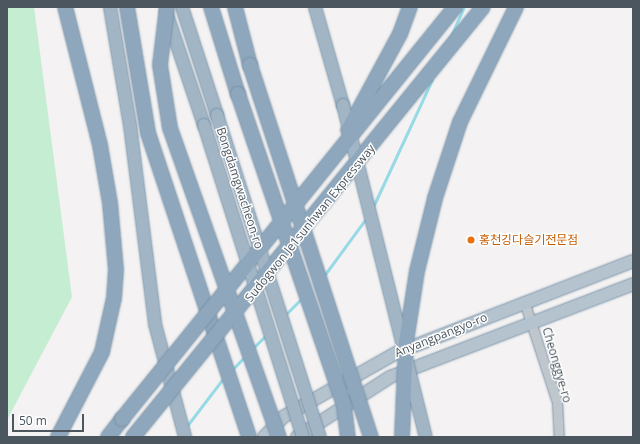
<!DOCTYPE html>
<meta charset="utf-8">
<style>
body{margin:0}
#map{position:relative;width:640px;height:444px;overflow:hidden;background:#f4f2f2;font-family:"Open Sans","Noto Sans KR",sans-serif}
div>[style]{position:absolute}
.green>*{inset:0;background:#c5edd2}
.stream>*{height:3px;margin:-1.5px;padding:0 1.5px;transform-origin:1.5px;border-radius:1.5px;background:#96dae6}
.roads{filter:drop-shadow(0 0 1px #7992a8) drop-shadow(0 0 1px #7992a8)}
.tertiary>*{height:9px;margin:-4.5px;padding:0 4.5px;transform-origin:4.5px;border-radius:4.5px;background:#bfc7cd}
.primary>*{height:12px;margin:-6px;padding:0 6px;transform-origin:6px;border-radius:6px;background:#b4c3ce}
.trunk>*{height:12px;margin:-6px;padding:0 6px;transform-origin:6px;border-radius:6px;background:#a1b5c5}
.motorway>*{height:14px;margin:-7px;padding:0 7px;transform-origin:7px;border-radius:7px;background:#8ea7bc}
.bridges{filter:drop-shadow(0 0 1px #7992a8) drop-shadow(0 0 1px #7992a8)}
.trunk-bridge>*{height:12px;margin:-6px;padding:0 6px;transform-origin:6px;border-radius:6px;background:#a1b5c5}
.motorway-bridge>*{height:14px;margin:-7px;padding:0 7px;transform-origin:7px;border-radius:7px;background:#8ea7bc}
.dots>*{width:11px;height:11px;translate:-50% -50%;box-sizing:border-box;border:2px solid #fff;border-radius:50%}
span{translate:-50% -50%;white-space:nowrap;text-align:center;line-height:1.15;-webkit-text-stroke:3px #fff;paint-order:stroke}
.street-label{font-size:12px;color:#4b565e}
.food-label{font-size:12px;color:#c56008}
.left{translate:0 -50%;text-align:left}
.frame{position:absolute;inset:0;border:8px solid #4b565e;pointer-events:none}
.scale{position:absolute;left:12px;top:414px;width:72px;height:18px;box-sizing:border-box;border:2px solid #4b565e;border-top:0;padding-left:5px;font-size:12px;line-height:14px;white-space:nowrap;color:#4b565e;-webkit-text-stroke:3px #fff;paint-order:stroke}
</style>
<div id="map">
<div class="green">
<i style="clip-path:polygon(7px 7px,34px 7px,72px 297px,7px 420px)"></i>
</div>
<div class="stream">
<i style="left:450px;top:38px;width:34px;rotate:-66deg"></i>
<i style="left:372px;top:209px;width:142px;rotate:-65.1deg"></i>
<i style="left:323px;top:277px;width:74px;rotate:-53.7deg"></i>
<i style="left:285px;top:315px;width:24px;rotate:-45deg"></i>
<i style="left:253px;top:348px;width:20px;rotate:-45deg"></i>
<i style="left:231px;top:371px;width:22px;rotate:-47deg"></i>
<i style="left:186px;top:427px;width:64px;rotate:-52.6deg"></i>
</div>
<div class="roads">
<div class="tertiary">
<i style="left:524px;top:301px;width:106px;rotate:71.9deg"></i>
<i style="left:557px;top:402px;width:35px;rotate:87deg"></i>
</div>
<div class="primary">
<i style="left:264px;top:437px;width:28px;rotate:-46deg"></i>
<i style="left:283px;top:417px;width:130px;rotate:-29.5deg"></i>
<i style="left:396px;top:353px;width:254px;rotate:-21.2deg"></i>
<i style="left:297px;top:437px;width:111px;rotate:-32.8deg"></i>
<i style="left:390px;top:377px;width:260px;rotate:-20.9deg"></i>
</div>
<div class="trunk">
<i style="left:110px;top:7px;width:120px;rotate:80.4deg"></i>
<i style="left:130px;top:125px;width:201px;rotate:82.8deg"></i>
<i style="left:155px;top:324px;width:117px;rotate:75.1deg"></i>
<i style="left:182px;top:7px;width:114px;rotate:72deg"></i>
<i style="left:315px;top:7px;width:102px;rotate:74.1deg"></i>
<i style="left:166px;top:12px;width:119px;rotate:71.4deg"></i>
</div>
<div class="motorway">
<i style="left:127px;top:7px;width:128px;rotate:80.5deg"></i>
<i style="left:148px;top:133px;width:320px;rotate:71.6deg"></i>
<i style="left:211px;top:7px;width:91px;rotate:72.8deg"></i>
<i style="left:235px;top:7px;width:60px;rotate:75.5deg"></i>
<i style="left:58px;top:437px;width:96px;rotate:-62.6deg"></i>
<i style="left:102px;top:352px;width:55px;rotate:-77.5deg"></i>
<i style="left:114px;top:298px;width:28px;rotate:-86deg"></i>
<i style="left:116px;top:270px;width:67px;rotate:-95.1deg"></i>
<i style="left:110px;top:203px;width:59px;rotate:-99.8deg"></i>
<i style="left:100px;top:145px;width:142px;rotate:-104.2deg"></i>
<i style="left:108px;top:437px;width:23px;rotate:-52deg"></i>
</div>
</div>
<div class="bridges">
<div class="trunk-bridge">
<i style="left:343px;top:105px;width:342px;rotate:76deg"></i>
<i style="left:217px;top:115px;width:338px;rotate:72.3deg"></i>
<i style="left:204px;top:125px;width:327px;rotate:72.4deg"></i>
</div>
<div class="motorway-bridge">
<i style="left:167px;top:7px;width:58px;rotate:96.9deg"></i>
<i style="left:160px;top:65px;width:64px;rotate:81deg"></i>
<i style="left:170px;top:128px;width:328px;rotate:70.6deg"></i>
<i style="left:250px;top:65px;width:391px;rotate:72deg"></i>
<i style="left:238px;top:94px;width:330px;rotate:71.2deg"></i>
<i style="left:344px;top:406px;width:31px;rotate:83deg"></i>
<i style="left:348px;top:130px;width:109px;rotate:-61.6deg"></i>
<i style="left:400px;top:34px;width:29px;rotate:-70deg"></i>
<i style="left:122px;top:419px;width:530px;rotate:-51.05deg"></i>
<i style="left:133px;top:437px;width:554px;rotate:-50.86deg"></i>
<i style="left:402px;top:437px;width:95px;rotate:-87.6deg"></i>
<i style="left:406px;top:342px;width:72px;rotate:-81.2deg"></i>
<i style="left:417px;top:271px;width:75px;rotate:-76.1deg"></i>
<i style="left:435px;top:198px;width:80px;rotate:-71.8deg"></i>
<i style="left:460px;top:122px;width:128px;rotate:-64deg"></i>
</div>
</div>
<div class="dots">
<i style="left:471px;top:240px;background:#e8710a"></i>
</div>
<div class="street-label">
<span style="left:240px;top:188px;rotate:72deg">Bongdamgwacheon-ro</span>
<span style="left:310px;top:223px;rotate:-51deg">Sudogwon Je1sunhwan Expressway</span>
<span style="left:441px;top:335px;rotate:-22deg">Anyangpangyo-ro</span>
<span style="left:557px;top:365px;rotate:74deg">Cheonggye-ro</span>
</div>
<div class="food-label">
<span class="left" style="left:479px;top:240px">홍천깅다슬기전문점</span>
</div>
<div class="frame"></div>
<div class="scale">50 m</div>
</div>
